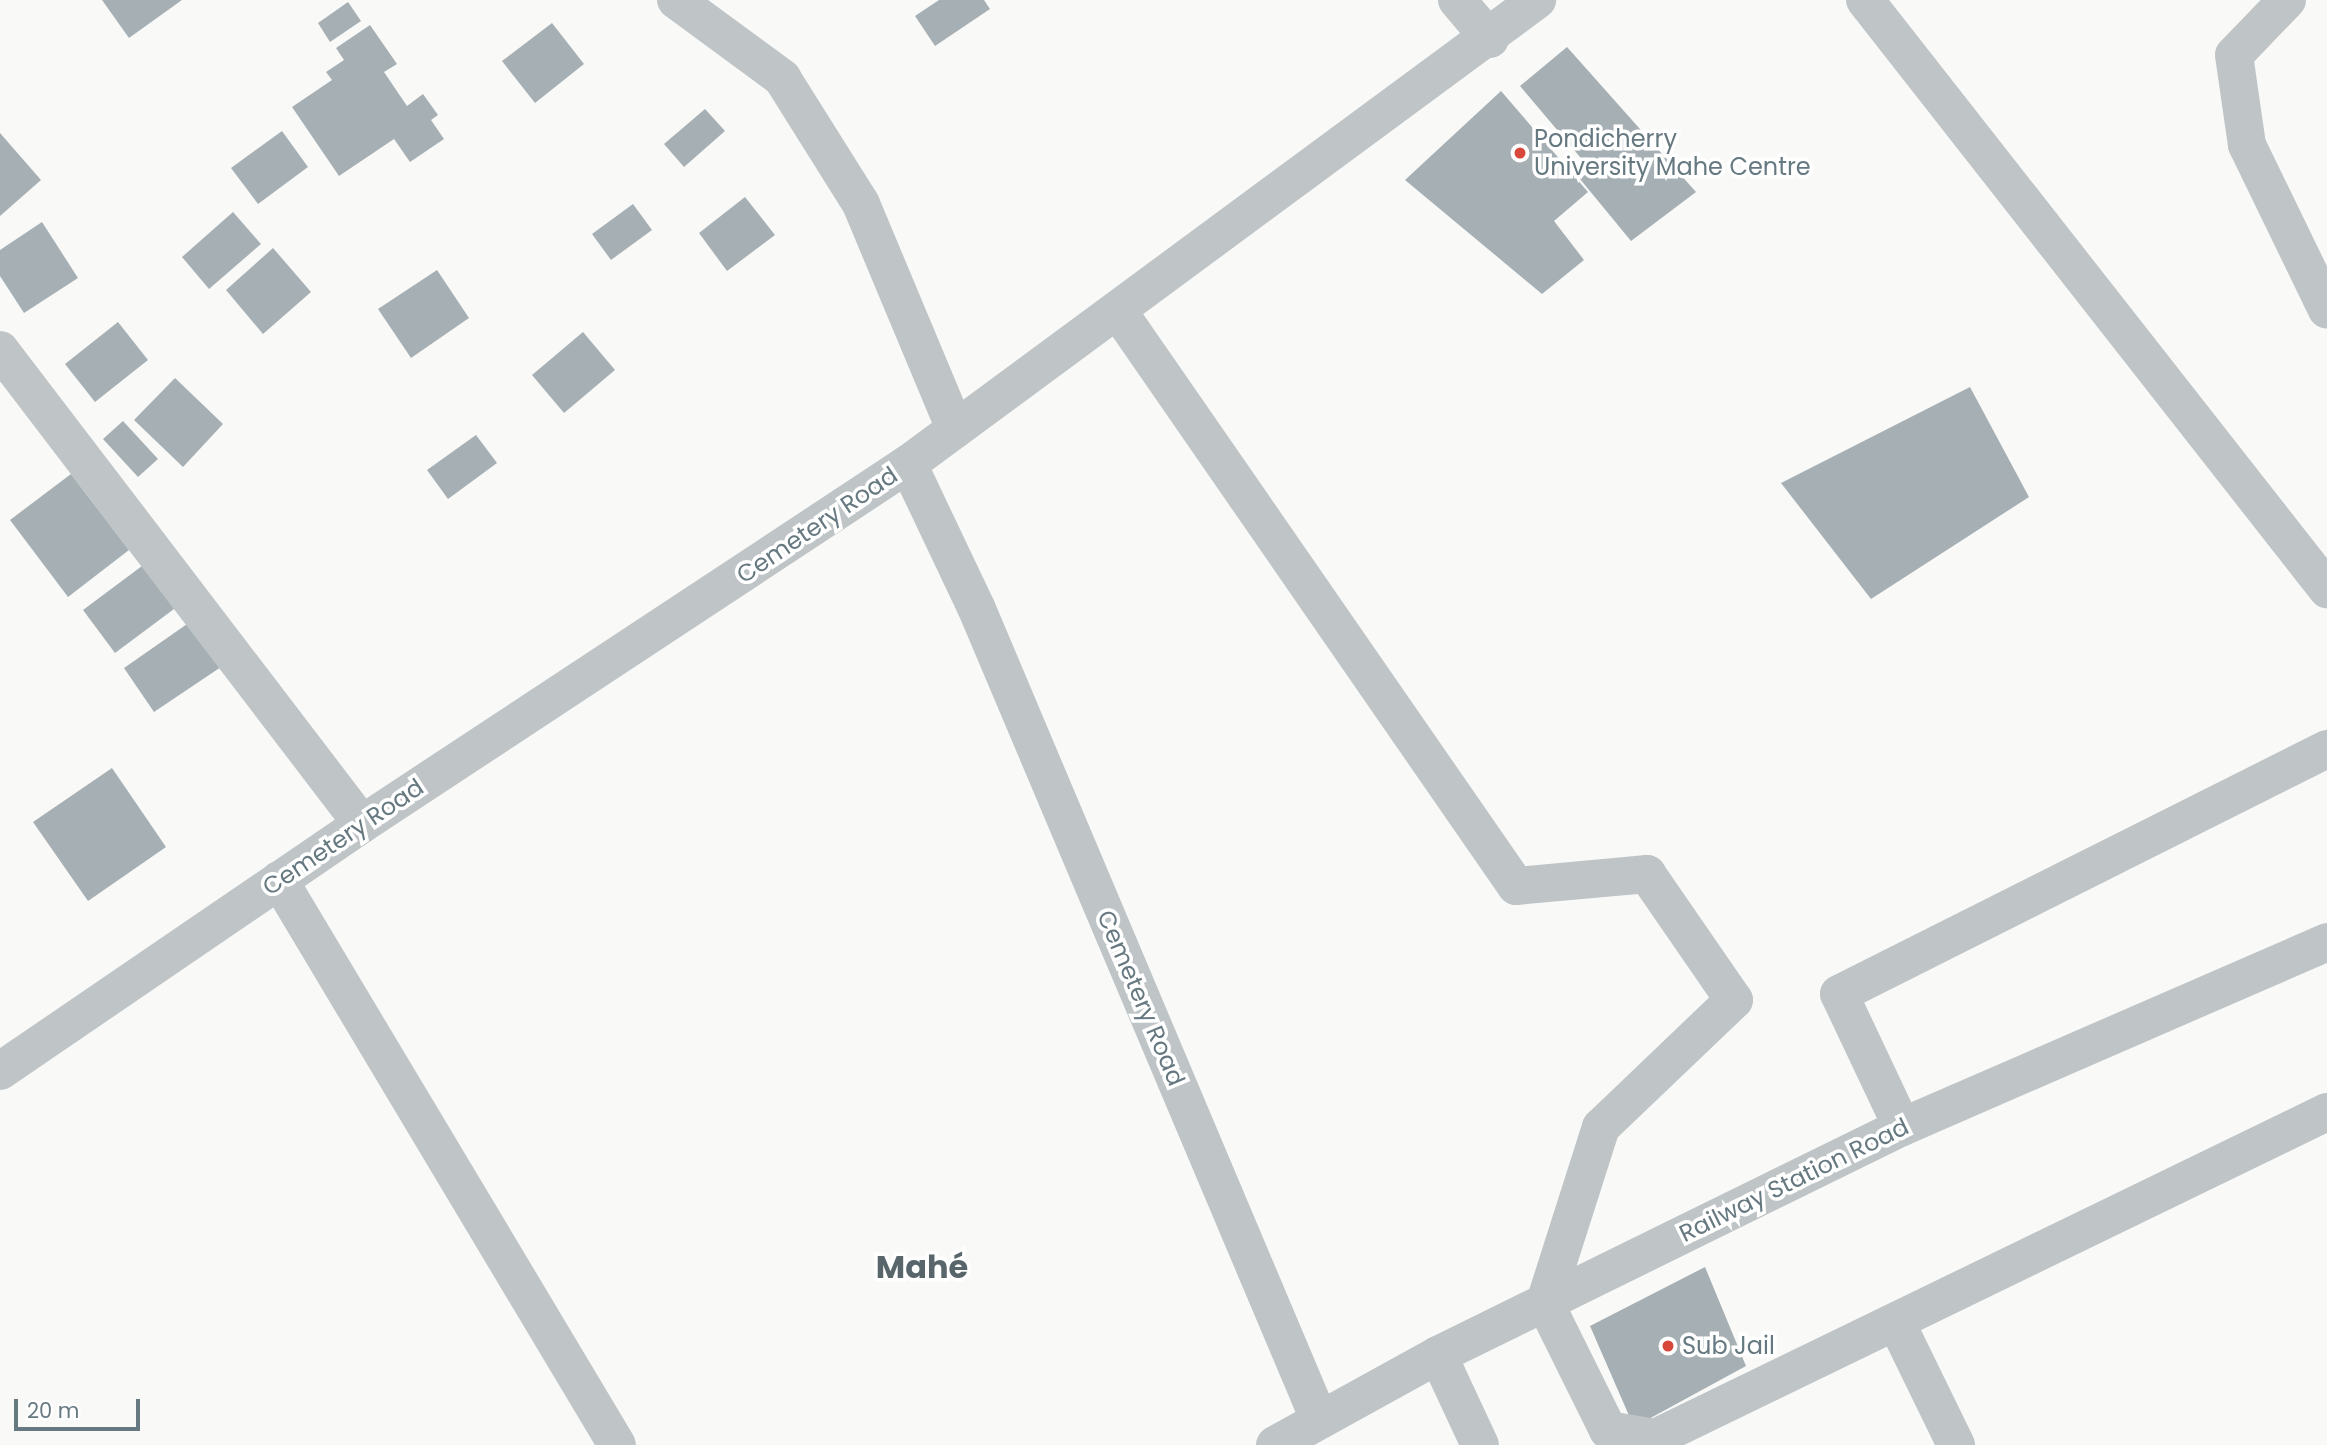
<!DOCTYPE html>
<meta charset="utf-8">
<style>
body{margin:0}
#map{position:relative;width:2327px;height:1445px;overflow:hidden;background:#f9f9f8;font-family:Poppins,sans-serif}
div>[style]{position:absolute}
.building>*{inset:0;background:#a6b0b4}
.minor>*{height:38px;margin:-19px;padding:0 19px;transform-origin:19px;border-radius:19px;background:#bfc5c7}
.dots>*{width:19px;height:19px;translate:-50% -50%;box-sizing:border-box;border:4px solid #fff;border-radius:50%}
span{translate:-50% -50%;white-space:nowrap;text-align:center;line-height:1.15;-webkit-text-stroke:7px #fff;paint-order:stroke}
.poi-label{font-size:24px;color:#667980}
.left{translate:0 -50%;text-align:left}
.street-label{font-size:24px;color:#667980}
.district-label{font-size:32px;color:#58666c;font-weight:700}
.scale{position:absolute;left:14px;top:1399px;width:126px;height:32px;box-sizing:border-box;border:4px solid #667980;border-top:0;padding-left:9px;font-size:21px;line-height:24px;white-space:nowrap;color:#667980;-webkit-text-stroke:5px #fff;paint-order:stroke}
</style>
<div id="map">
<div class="building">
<i style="clip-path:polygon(102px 0,182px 0,129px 38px)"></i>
<i style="clip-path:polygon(939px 0,984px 0,990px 9px,935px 46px,915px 16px)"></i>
<i style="clip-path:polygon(348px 2px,361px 21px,330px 42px,318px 23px)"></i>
<i style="clip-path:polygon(552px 23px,584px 64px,535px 103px,502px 61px)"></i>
<i style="clip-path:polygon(370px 25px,397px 64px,384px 72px,407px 106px,423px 94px,438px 115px,431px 120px,444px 139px,410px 162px,394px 139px,339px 176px,292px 107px,332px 80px,326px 72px,344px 60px,336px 48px)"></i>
<i style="clip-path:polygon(1567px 47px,1696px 192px,1631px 241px,1580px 179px,1591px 170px,1520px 86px)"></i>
<i style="clip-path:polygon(1501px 91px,1588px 192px,1554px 221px,1584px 260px,1542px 294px,1405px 180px)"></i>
<i style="clip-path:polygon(705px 109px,725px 131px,684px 167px,664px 144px)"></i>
<i style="clip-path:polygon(282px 131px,308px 167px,258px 204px,231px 168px)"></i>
<i style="clip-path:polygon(0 133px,41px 180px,0 216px)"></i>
<i style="clip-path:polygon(745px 197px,775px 235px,727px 271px,699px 233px)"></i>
<i style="clip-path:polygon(633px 204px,652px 230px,611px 260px,592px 234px)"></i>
<i style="clip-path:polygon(233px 212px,261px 244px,209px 289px,182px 257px)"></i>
<i style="clip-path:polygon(42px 222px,78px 278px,24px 313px,0 276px,0 250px)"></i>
<i style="clip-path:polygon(273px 248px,311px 292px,263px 334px,226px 290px)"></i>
<i style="clip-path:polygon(437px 270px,469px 318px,411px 358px,378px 309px)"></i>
<i style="clip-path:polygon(118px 322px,148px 360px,95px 402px,65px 364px)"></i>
<i style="clip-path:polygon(583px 332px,615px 370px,564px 413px,532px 375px)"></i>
<i style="clip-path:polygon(175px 378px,223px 424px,183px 467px,134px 420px)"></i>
<i style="clip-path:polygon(1970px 387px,2029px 497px,1871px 599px,1781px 483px)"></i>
<i style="clip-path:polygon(123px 421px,158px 459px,138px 477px,103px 439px)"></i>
<i style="clip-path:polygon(476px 435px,497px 463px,448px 499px,427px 470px)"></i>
<i style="clip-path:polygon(71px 474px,129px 550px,68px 597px,10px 520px)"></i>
<i style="clip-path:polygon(146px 563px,178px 606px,115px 653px,83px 610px)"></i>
<i style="clip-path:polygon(190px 622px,221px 667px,154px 712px,124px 668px)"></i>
<i style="clip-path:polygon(112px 768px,166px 847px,88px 901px,33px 822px)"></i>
<i style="clip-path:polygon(1705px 1267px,1746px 1366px,1634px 1427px,1590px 1326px)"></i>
</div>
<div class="minor">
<i style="left:676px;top:0;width:132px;rotate:36.3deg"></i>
<i style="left:782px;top:78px;width:149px;rotate:57.9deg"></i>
<i style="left:861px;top:204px;width:244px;rotate:67.3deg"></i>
<i style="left:1457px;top:0;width:51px;rotate:49.8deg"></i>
<i style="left:1865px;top:0;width:749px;rotate:51.89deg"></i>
<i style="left:2287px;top:0;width:76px;rotate:133.9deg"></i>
<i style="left:2234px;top:55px;width:91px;rotate:81.8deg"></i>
<i style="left:2247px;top:145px;width:183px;rotate:64.1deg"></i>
<i style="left:1118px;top:311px;width:699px;rotate:55.31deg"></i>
<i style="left:1516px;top:886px;width:132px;rotate:-5.2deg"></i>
<i style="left:1647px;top:874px;width:153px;rotate:55.4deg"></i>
<i style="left:1734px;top:1000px;width:184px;rotate:136.3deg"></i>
<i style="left:1601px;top:1127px;width:185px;rotate:107.7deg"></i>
<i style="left:1545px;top:1303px;width:142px;rotate:63.6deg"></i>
<i style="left:1608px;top:1430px;width:48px;rotate:9.7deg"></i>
<i style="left:1655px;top:1438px;width:747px;rotate:-25.88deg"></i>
<i style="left:0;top:350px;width:596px;rotate:52.63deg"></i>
<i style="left:908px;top:464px;width:782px;rotate:-36.42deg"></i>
<i style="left:279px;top:880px;width:658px;rotate:59.11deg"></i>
<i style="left:0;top:1071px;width:438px;rotate:-34.3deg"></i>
<i style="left:362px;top:824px;width:654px;rotate:-33.4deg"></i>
<i style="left:908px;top:464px;width:158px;rotate:64.6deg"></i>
<i style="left:976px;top:607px;width:881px;rotate:67.1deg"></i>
<i style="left:1902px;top:1127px;width:147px;rotate:-115.3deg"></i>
<i style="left:1839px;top:994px;width:546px;rotate:-26.66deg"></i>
<i style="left:1896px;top:1322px;width:137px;rotate:64deg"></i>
<i style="left:1438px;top:1355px;width:99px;rotate:65deg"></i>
<i style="left:1275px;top:1445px;width:186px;rotate:-28.9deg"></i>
<i style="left:1438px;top:1355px;width:517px;rotate:-26.17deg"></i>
<i style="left:1902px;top:1127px;width:464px;rotate:-23.5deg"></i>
</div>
<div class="dots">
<i style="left:1520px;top:153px;background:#d7483b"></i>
<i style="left:1668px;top:1346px;background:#d7483b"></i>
</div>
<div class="poi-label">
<span class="left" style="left:1534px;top:153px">Pondicherry<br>University Mahe Centre</span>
<span class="left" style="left:1682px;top:1346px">Sub Jail</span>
</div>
<div class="street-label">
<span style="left:817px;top:525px;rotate:-34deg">Cemetery Road</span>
<span style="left:343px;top:837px;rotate:-34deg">Cemetery Road</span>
<span style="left:1141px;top:998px;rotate:67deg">Cemetery Road</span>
<span style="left:1794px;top:1180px;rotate:-26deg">Railway Station Road</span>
</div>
<div class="district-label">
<span style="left:922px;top:1267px">Mahé</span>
</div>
<div class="scale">20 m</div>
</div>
